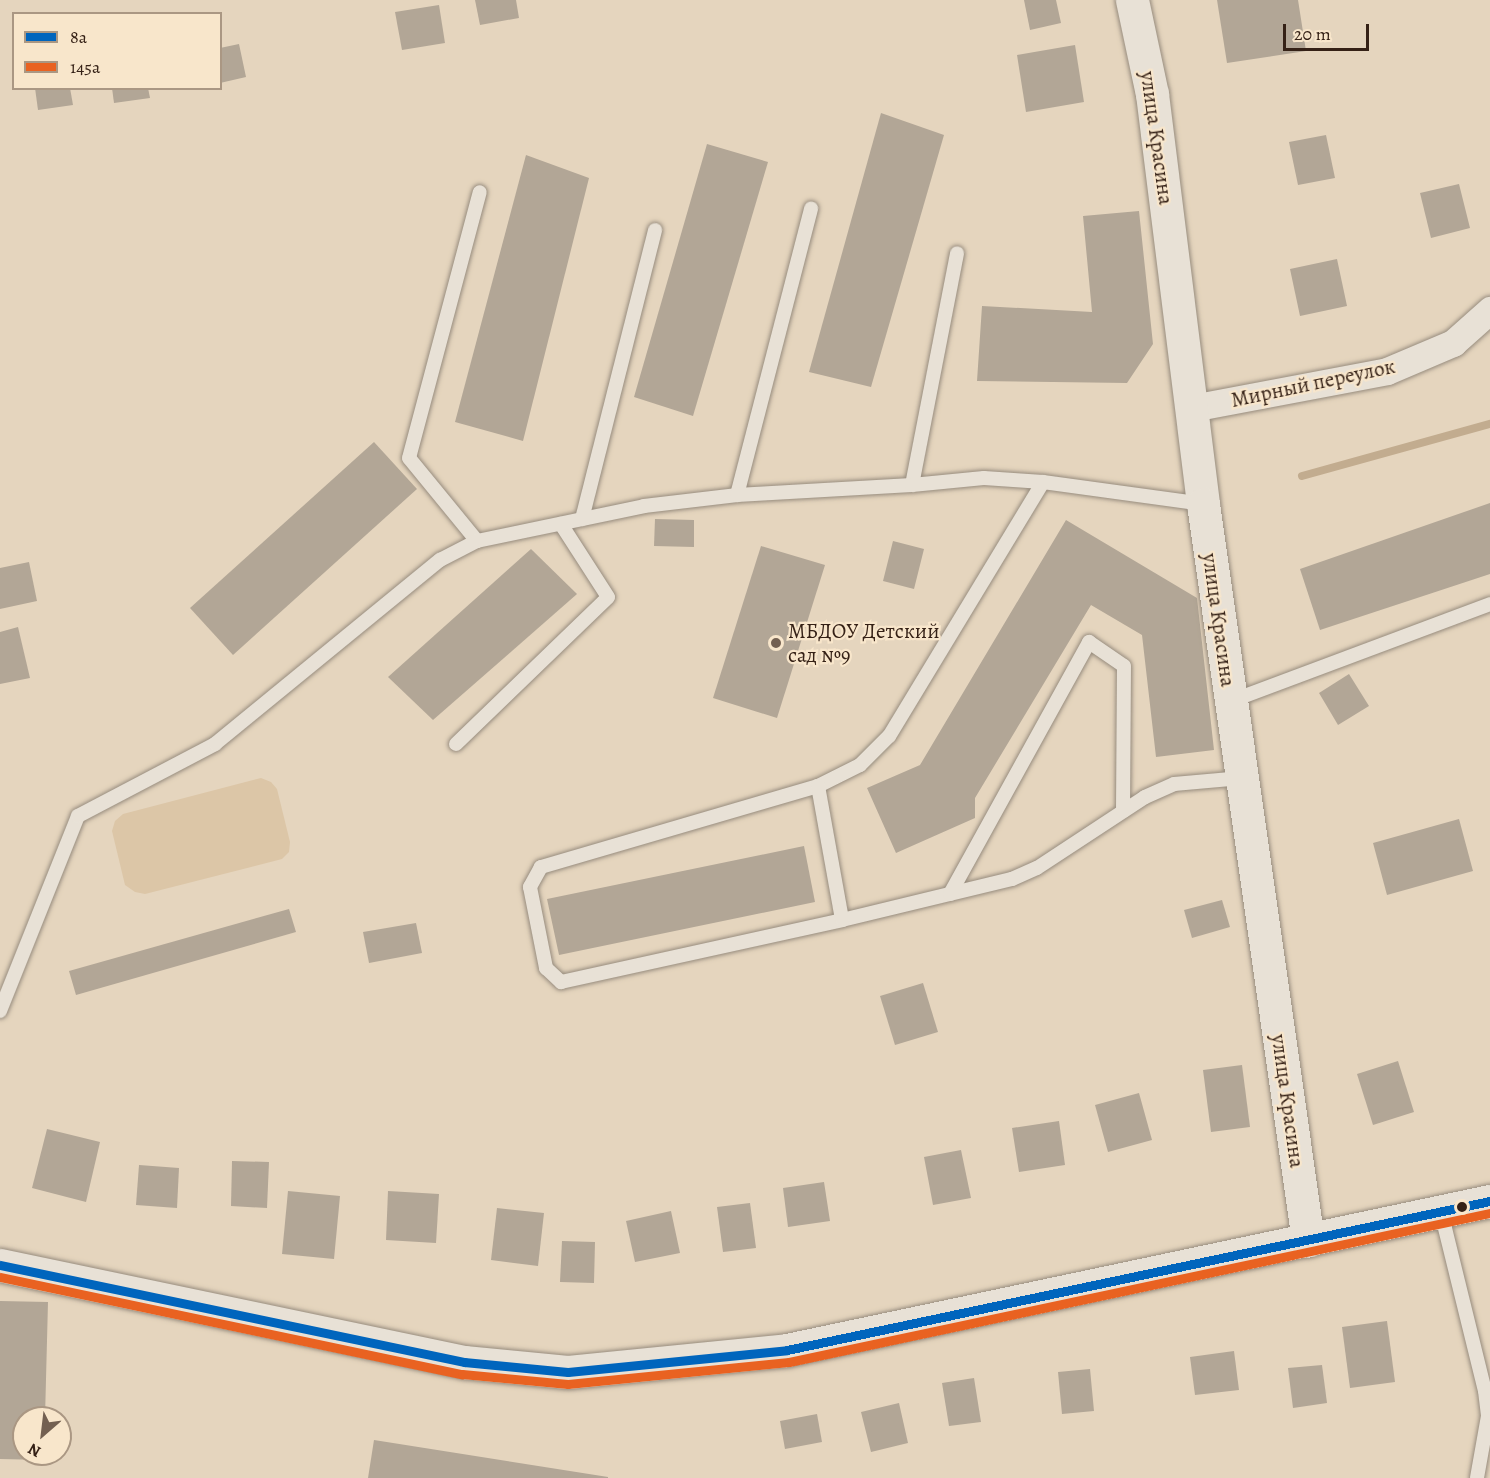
<!DOCTYPE html>
<meta charset="utf-8">
<style>
body{margin:0}
#map{position:relative;width:1490px;height:1478px;overflow:hidden;background:#e5d5be;font-family:Alegreya,serif}
div>[style]{position:absolute}
.green>*{inset:0;background:#dcc6a7}
.stream>*{height:8px;margin:-4px;padding:0 4px;transform-origin:4px;border-radius:4px;background:#c2ac8f}
.building>*{inset:0;background:#b2a696}
.roads{filter:drop-shadow(0 0 2px #978c7e) drop-shadow(0 0 2px #978c7e)}
.lane>*{height:14px;margin:-7px;padding:0 7px;transform-origin:7px;border-radius:7px;background:#e8e1d6}
.street>*{height:27px;margin:-13.5px;padding:0 13.5px;transform-origin:13.5px;border-radius:13.5px;background:#e8e1d6}
.secondary>*{height:33px;margin:-16.5px;padding:0 16.5px;transform-origin:16.5px;border-radius:16.5px;background:#e8e1d6}
.bus-1>*{height:9px;margin:-4.5px;padding:0 4.5px;transform-origin:4.5px;border-radius:4.5px;background:#0065bd}
.bus-2>*{height:9px;margin:-4.5px;padding:0 4.5px;transform-origin:4.5px;border-radius:4.5px;background:#e96221}
.dots>*{width:16px;height:16px;translate:-50% -50%;box-sizing:border-box;border:3px solid #f8e6cb;border-radius:50%}
span{translate:-50% -50%;white-space:nowrap;text-align:center;line-height:1.15;-webkit-text-stroke:4.5px #f8e6cb;paint-order:stroke}
.street-label{font-size:21px;color:#352116}
.poi-label{font-size:21px;color:#352116}
.left{translate:0 -50%;text-align:left}
.legend{position:absolute;left:12px;top:12px;width:210px;height:78px;box-sizing:border-box;background:#f8e6cb;border:2px solid #aa9783;margin:0;padding:8px 10px;list-style:none;font-size:18px;color:#352116}
.legend li{display:flex;align-items:center;gap:12px;height:30px}
.legend b{width:30px;border:2px solid #aa9783}
.north{position:absolute;left:12px;top:1406px;width:60px;height:60px;box-sizing:border-box;background:#f8e6cb;border:2px solid #aa9783;border-radius:50%;rotate:208deg;font-size:16px;font-weight:700;line-height:24px;text-align:center;color:#352116}
.north::after{content:'';display:block;margin:auto;width:21px;height:27px;background:#736051;clip-path:polygon(50% 0,100% 100%,50% 72%,0 100%)}
.scale{position:absolute;left:1283px;top:24px;width:86px;height:27px;box-sizing:border-box;border:3px solid #352116;border-top:0;padding-left:8px;font-size:18px;line-height:21px;white-space:nowrap;color:#352116;-webkit-text-stroke:4px #f8e6cb;paint-order:stroke}
</style>
<div id="map">
<div class="green">
<i style="clip-path:polygon(261px 778px,271px 782px,277px 789px,290px 842px,289px 852px,282px 859px,145px 894px,135px 892px,125px 885px,112px 831px,115px 821px,123px 814px)"></i>
</div>
<div class="stream">
<i style="left:1302px;top:476px;width:195px;rotate:-15.5deg"></i>
</div>
<div class="building">
<i style="clip-path:polygon(475px 0,516px 0,519px 18px,480px 25px)"></i>
<i style="clip-path:polygon(1024px 0,1056px 0,1061px 23px,1030px 30px)"></i>
<i style="clip-path:polygon(1217px 0,1298px 0,1306px 51px,1227px 63px)"></i>
<i style="clip-path:polygon(439px 5px,445px 43px,402px 50px,395px 12px)"></i>
<i style="clip-path:polygon(239px 44px,246px 77px,220px 83px,220px 48px)"></i>
<i style="clip-path:polygon(1075px 45px,1084px 102px,1026px 112px,1017px 55px)"></i>
<i style="clip-path:polygon(35px 88px,70px 88px,73px 105px,38px 110px)"></i>
<i style="clip-path:polygon(112px 88px,148px 88px,150px 98px,114px 103px)"></i>
<i style="clip-path:polygon(881px 113px,944px 135px,871px 387px,809px 372px)"></i>
<i style="clip-path:polygon(1326px 135px,1335px 178px,1298px 185px,1289px 142px)"></i>
<i style="clip-path:polygon(707px 144px,768px 162px,693px 416px,634px 397px)"></i>
<i style="clip-path:polygon(526px 155px,589px 178px,523px 441px,455px 422px)"></i>
<i style="clip-path:polygon(1459px 184px,1470px 228px,1431px 238px,1420px 193px)"></i>
<i style="clip-path:polygon(1139px 211px,1153px 344px,1127px 383px,977px 381px,982px 306px,1092px 312px,1083px 216px)"></i>
<i style="clip-path:polygon(1337px 259px,1347px 306px,1300px 316px,1290px 269px)"></i>
<i style="clip-path:polygon(374px 442px,417px 489px,233px 655px,190px 608px)"></i>
<i style="clip-path:polygon(1490px 503px,1490px 574px,1320px 630px,1300px 569px)"></i>
<i style="clip-path:polygon(655px 519px,694px 520px,694px 547px,654px 546px)"></i>
<i style="clip-path:polygon(1066px 520px,1197px 598px,1214px 750px,1156px 757px,1142px 635px,1091px 605px,975px 798px,975px 818px,896px 853px,867px 788px,920px 765px)"></i>
<i style="clip-path:polygon(893px 541px,924px 549px,914px 589px,883px 581px)"></i>
<i style="clip-path:polygon(761px 546px,825px 565px,777px 718px,713px 698px)"></i>
<i style="clip-path:polygon(531px 549px,577px 594px,433px 720px,388px 677px)"></i>
<i style="clip-path:polygon(29px 562px,37px 601px,0 609px,0 568px)"></i>
<i style="clip-path:polygon(18px 627px,30px 678px,0 684px,0 632px)"></i>
<i style="clip-path:polygon(1349px 674px,1369px 706px,1338px 725px,1319px 693px)"></i>
<i style="clip-path:polygon(1459px 819px,1473px 871px,1387px 895px,1373px 843px)"></i>
<i style="clip-path:polygon(804px 846px,815px 902px,559px 955px,547px 899px)"></i>
<i style="clip-path:polygon(1222px 900px,1230px 927px,1192px 938px,1184px 910px)"></i>
<i style="clip-path:polygon(289px 909px,296px 932px,76px 995px,69px 971px)"></i>
<i style="clip-path:polygon(416px 923px,422px 953px,369px 963px,363px 932px)"></i>
<i style="clip-path:polygon(923px 983px,938px 1032px,895px 1045px,880px 996px)"></i>
<i style="clip-path:polygon(1398px 1061px,1414px 1112px,1373px 1125px,1357px 1074px)"></i>
<i style="clip-path:polygon(1242px 1065px,1250px 1127px,1211px 1132px,1203px 1070px)"></i>
<i style="clip-path:polygon(1139px 1093px,1152px 1140px,1108px 1152px,1095px 1105px)"></i>
<i style="clip-path:polygon(1059px 1121px,1065px 1165px,1019px 1172px,1012px 1128px)"></i>
<i style="clip-path:polygon(47px 1129px,100px 1142px,86px 1202px,32px 1188px)"></i>
<i style="clip-path:polygon(961px 1150px,971px 1198px,933px 1205px,924px 1157px)"></i>
<i style="clip-path:polygon(232px 1161px,269px 1162px,267px 1208px,231px 1206px)"></i>
<i style="clip-path:polygon(139px 1165px,179px 1168px,177px 1208px,136px 1205px)"></i>
<i style="clip-path:polygon(824px 1182px,830px 1221px,788px 1227px,783px 1188px)"></i>
<i style="clip-path:polygon(288px 1191px,340px 1196px,334px 1259px,282px 1254px)"></i>
<i style="clip-path:polygon(388px 1191px,439px 1194px,436px 1243px,386px 1240px)"></i>
<i style="clip-path:polygon(750px 1203px,756px 1248px,723px 1252px,717px 1207px)"></i>
<i style="clip-path:polygon(497px 1208px,544px 1213px,538px 1266px,491px 1260px)"></i>
<i style="clip-path:polygon(671px 1211px,680px 1253px,635px 1262px,626px 1221px)"></i>
<i style="clip-path:polygon(562px 1241px,595px 1242px,594px 1283px,560px 1282px)"></i>
<i style="clip-path:polygon(0 1301px,48px 1302px,45px 1418px,24px 1418px,24px 1454px,45px 1454px,44px 1460px,0 1459px)"></i>
<i style="clip-path:polygon(1387px 1321px,1395px 1382px,1350px 1388px,1342px 1327px)"></i>
<i style="clip-path:polygon(1234px 1351px,1239px 1390px,1195px 1395px,1190px 1357px)"></i>
<i style="clip-path:polygon(1322px 1365px,1327px 1403px,1293px 1408px,1288px 1368px)"></i>
<i style="clip-path:polygon(1090px 1369px,1094px 1411px,1062px 1414px,1058px 1372px)"></i>
<i style="clip-path:polygon(974px 1378px,981px 1422px,949px 1426px,942px 1383px)"></i>
<i style="clip-path:polygon(899px 1403px,908px 1443px,871px 1452px,861px 1412px)"></i>
<i style="clip-path:polygon(817px 1414px,822px 1442px,785px 1449px,780px 1421px)"></i>
<i style="clip-path:polygon(374px 1440px,608px 1477px,608px 1478px,368px 1478px)"></i>
</div>
<div class="roads">
<div class="lane">
<i style="left:1043px;top:482px;width:297px;rotate:121.2deg"></i>
<i style="left:889px;top:736px;width:41px;rotate:135deg"></i>
<i style="left:860px;top:765px;width:47px;rotate:153.4deg"></i>
<i style="left:818px;top:786px;width:289px;rotate:163.7deg"></i>
<i style="left:541px;top:867px;width:23px;rotate:119deg"></i>
<i style="left:530px;top:887px;width:83px;rotate:78.8deg"></i>
<i style="left:546px;top:968px;width:21px;rotate:43deg"></i>
<i style="left:561px;top:982px;width:288px;rotate:-12.4deg"></i>
<i style="left:842px;top:920px;width:175px;rotate:-13.6deg"></i>
<i style="left:1012px;top:879px;width:27px;rotate:-24deg"></i>
<i style="left:1037px;top:868px;width:129px;rotate:-33.3deg"></i>
<i style="left:1145px;top:797px;width:32px;rotate:-24deg"></i>
<i style="left:1174px;top:784px;width:68px;rotate:-5deg"></i>
<i style="left:912px;top:485px;width:236px;rotate:-79deg"></i>
<i style="left:737px;top:495px;width:296px;rotate:-75.5deg"></i>
<i style="left:582px;top:519px;width:298px;rotate:-75.8deg"></i>
<i style="left:477px;top:541px;width:107px;rotate:-129.3deg"></i>
<i style="left:409px;top:458px;width:275px;rotate:-75.1deg"></i>
<i style="left:1231px;top:701px;width:277px;rotate:-20.5deg"></i>
<i style="left:456px;top:744px;width:211px;rotate:-44deg"></i>
<i style="left:608px;top:597px;width:87px;rotate:-122.8deg"></i>
<i style="left:818px;top:786px;width:136px;rotate:79.8deg"></i>
<i style="left:950px;top:894px;width:288px;rotate:-61.1deg"></i>
<i style="left:1089px;top:642px;width:42px;rotate:34.4deg"></i>
<i style="left:1124px;top:666px;width:145px;rotate:90.4deg"></i>
<i style="left:0;top:1011px;width:210px;rotate:-68.2deg"></i>
<i style="left:78px;top:816px;width:155px;rotate:-27.7deg"></i>
<i style="left:215px;top:744px;width:291px;rotate:-39.3deg"></i>
<i style="left:440px;top:560px;width:42px;rotate:-27.2deg"></i>
<i style="left:477px;top:541px;width:171px;rotate:-11.8deg"></i>
<i style="left:644px;top:506px;width:94px;rotate:-6.7deg"></i>
<i style="left:737px;top:495px;width:175px;rotate:-3.3deg"></i>
<i style="left:912px;top:485px;width:72px;rotate:-5.6deg"></i>
<i style="left:984px;top:478px;width:59px;rotate:3.9deg"></i>
<i style="left:1043px;top:482px;width:162px;rotate:7.8deg"></i>
<i style="left:1441px;top:1212px;width:184px;rotate:76.2deg"></i>
<i style="left:1485px;top:1391px;width:25px;rotate:83deg"></i>
<i style="left:1488px;top:1416px;width:63px;rotate:100.1deg"></i>
</div>
<div class="street">
<i style="left:1192px;top:408px;width:198px;rotate:-10.7deg"></i>
<i style="left:1387px;top:371px;width:72px;rotate:-23deg"></i>
<i style="left:1453px;top:343px;width:50px;rotate:-41.7deg"></i>
</div>
<div class="secondary">
<i style="left:1132px;top:0;width:96px;rotate:78deg"></i>
<i style="left:1152px;top:94px;width:413px;rotate:82.9deg"></i>
<i style="left:1203px;top:504px;width:744px;rotate:81.89deg"></i>
<i style="left:0;top:1265px;width:474px;rotate:11.8deg"></i>
<i style="left:464px;top:1362px;width:104px;rotate:5.5deg"></i>
<i style="left:568px;top:1372px;width:220px;rotate:-5.7deg"></i>
<i style="left:787px;top:1350px;width:719px;rotate:-11.97deg"></i>
</div>
</div>
<div class="bus-1">
<i style="left:0;top:1265px;width:474px;rotate:11.8deg"></i>
<i style="left:464px;top:1362px;width:104px;rotate:5.5deg"></i>
<i style="left:568px;top:1372px;width:220px;rotate:-5.7deg"></i>
<i style="left:787px;top:1350px;width:719px;rotate:-11.97deg"></i>
</div>
<div class="bus-2">
<i style="left:0;top:1277px;width:472px;rotate:11.9deg"></i>
<i style="left:462px;top:1374px;width:106px;rotate:5.4deg"></i>
<i style="left:568px;top:1384px;width:222px;rotate:-5.7deg"></i>
<i style="left:789px;top:1362px;width:717px;rotate:-12deg"></i>
</div>
<div class="dots">
<i style="left:776px;top:643px;background:#736051"></i>
<i style="left:1462px;top:1207px;background:#352116"></i>
</div>
<div class="street-label">
<span style="left:1157px;top:138px;rotate:82deg">улица Красина</span>
<span style="left:1313px;top:383px;rotate:-12deg">Мирный переулок</span>
<span style="left:1219px;top:620px;rotate:82deg">улица Красина</span>
<span style="left:1288px;top:1101px;rotate:82deg">улица Красина</span>
</div>
<div class="poi-label">
<span class="left" style="left:788px;top:643px">МБДОУ Детский<br>сад №9</span>
</div>
<ul class="legend">
<li><b style="height:8px;background:#0065bd"></b>8а</li>
<li><b style="height:8px;background:#e96221"></b>145а</li>
</ul>
<div class="north">N</div>
<div class="scale">20 m</div>
</div>
